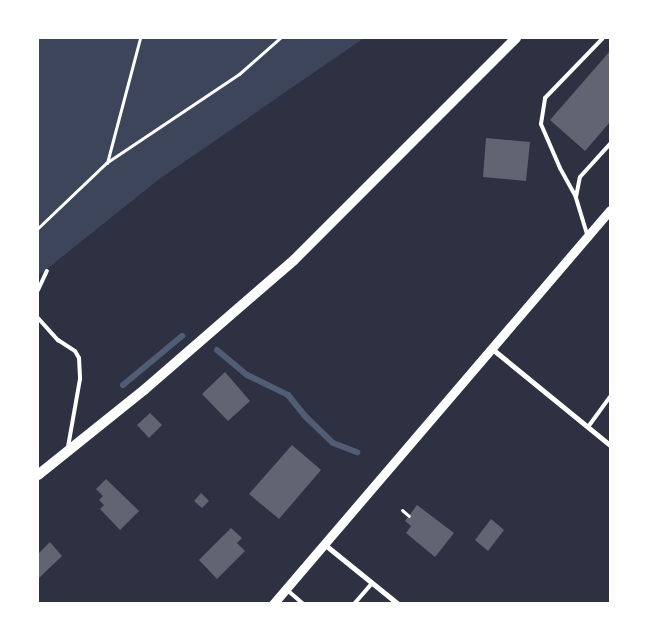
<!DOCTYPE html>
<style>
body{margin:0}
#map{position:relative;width:648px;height:641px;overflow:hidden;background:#2d3142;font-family:Arial,sans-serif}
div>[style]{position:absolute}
.green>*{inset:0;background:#3c4559}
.stream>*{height:6px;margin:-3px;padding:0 3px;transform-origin:3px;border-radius:3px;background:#4f5d75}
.building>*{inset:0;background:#626471}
.path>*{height:3px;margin:-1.5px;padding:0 1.5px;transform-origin:1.5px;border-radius:1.5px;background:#fff}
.service>*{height:4px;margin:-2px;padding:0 2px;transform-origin:2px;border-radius:2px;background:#fff}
.minor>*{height:5px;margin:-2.5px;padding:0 2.5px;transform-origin:2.5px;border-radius:2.5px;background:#fff}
.tertiary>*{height:9px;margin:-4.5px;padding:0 4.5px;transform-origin:4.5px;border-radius:4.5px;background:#fff}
.secondary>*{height:10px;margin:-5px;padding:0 5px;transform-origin:5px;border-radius:5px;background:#fff}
span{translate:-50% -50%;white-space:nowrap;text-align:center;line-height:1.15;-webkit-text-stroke:4px #fff;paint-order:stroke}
.frame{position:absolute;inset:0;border:39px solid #fff;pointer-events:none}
</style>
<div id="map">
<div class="green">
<i style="clip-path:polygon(38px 38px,364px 38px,158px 180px,38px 276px)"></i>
</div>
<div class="stream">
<i style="left:217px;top:350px;width:39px;rotate:40deg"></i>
<i style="left:247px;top:375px;width:46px;rotate:26deg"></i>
<i style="left:288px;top:395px;width:28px;rotate:51deg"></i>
<i style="left:306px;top:417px;width:37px;rotate:44deg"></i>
<i style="left:333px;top:443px;width:26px;rotate:21deg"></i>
<i style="left:123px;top:385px;width:77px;rotate:-39.7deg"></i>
</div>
<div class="building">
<i style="clip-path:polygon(610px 51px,610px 122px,585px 151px,550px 120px)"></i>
<i style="clip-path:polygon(486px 138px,530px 142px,526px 181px,483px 177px)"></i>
<i style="clip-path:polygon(225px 372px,250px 401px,228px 421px,202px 394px)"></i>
<i style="clip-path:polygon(150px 413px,162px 425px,149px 438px,137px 425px)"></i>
<i style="clip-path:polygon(292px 445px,321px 470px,279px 519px,249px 494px)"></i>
<i style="clip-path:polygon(106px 479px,139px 511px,120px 530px,100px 509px,104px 505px,99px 500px,103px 496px,96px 489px)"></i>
<i style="clip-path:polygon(201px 493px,209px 501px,202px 508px,194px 501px)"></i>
<i style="clip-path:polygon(417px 505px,454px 533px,435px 557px,406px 533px,411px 526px,405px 521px)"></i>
<i style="clip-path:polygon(491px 519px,504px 530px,488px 551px,475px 540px)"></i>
<i style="clip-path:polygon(231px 528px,242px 538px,237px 543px,245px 551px,217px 579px,199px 560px)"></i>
<i style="clip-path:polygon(50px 542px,62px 556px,38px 579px,38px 554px)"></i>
</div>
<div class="path">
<i style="left:107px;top:163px;width:129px;rotate:-75.2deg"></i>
<i style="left:38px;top:228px;width:94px;rotate:-43.7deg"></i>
<i style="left:106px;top:163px;width:160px;rotate:-33.8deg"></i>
<i style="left:239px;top:74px;width:55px;rotate:-41.3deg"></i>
<i style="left:402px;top:510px;width:9px;rotate:41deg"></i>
</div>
<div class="service">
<i style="left:576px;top:197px;width:33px;rotate:-119deg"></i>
<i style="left:560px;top:168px;width:48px;rotate:-113.4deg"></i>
<i style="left:541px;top:124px;width:26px;rotate:-81deg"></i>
<i style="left:545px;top:98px;width:83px;rotate:-46deg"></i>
<i style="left:587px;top:234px;width:39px;rotate:-107deg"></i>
<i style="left:576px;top:197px;width:20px;rotate:-79deg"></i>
<i style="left:580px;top:177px;width:45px;rotate:-47.7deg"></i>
<i style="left:38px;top:290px;width:21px;rotate:-65deg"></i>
<i style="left:38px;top:318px;width:30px;rotate:48deg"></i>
<i style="left:58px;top:340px;width:20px;rotate:33deg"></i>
<i style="left:75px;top:351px;width:8px;rotate:60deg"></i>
<i style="left:79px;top:358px;width:21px;rotate:87deg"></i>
<i style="left:80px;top:379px;width:69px;rotate:100deg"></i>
<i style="left:588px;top:427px;width:37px;rotate:-54deg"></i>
<i style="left:286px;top:589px;width:23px;rotate:41deg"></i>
<i style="left:354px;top:604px;width:28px;rotate:-49deg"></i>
</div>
<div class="minor">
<i style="left:491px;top:348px;width:154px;rotate:39.2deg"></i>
<i style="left:324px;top:544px;width:95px;rotate:39deg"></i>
</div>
<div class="tertiary">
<i style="left:273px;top:604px;width:518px;rotate:-49.46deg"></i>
</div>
<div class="secondary">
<i style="left:38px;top:475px;width:136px;rotate:-38.7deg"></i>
<i style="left:144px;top:390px;width:198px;rotate:-40.9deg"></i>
<i style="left:294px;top:260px;width:314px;rotate:-45deg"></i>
</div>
<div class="frame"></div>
</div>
